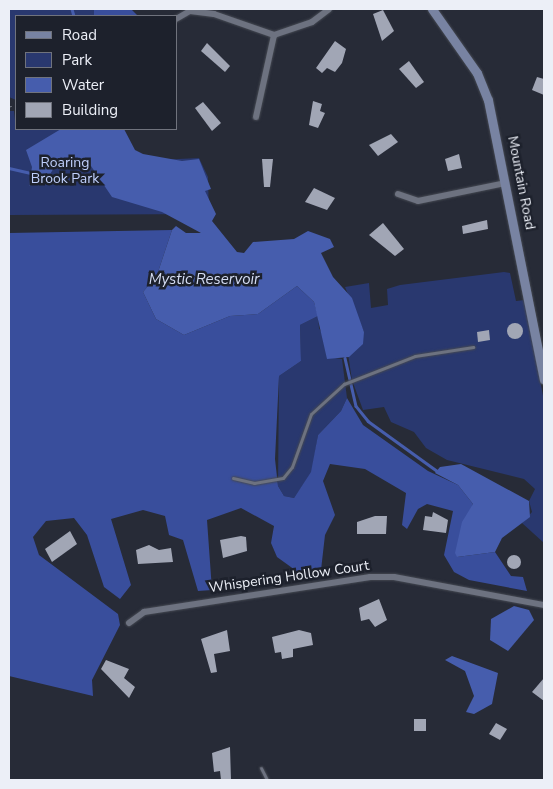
<!DOCTYPE html>
<style>
body{margin:0}
#map{position:relative;width:553px;height:789px;overflow:hidden;background:#272b37;font-family:"Nunito Sans",sans-serif}
div>[style]{position:absolute}
.green>*{inset:0;background:#29386f}
.forest>*{inset:0;background:#394e9c}
.water>*{inset:0;background:#465dad}
.stream>*{height:2.5px;margin:-1.25px;padding:0 1.25px;transform-origin:1.25px;border-radius:1.25px;background:#465dad}
.building>*{inset:0;background:#a1a6b5}
.round{border-radius:50%}
.path>*{height:1px;margin-top:-0.5px;transform-origin:0;background:repeating-linear-gradient(90deg,#7f838d 0 2.5px,transparent 0 6.5px)}
.roads{filter:drop-shadow(0 0 1px #454952) drop-shadow(0 0 1px #454952)}
.lane>*{height:3px;margin:-1.5px;padding:0 1.5px;transform-origin:1.5px;border-radius:1.5px;background:#6d7280}
.street>*{height:6px;margin:-3px;padding:0 3px;transform-origin:3px;border-radius:3px;background:#6d7280}
.secondary>*{height:9px;margin:-4.5px;padding:0 4.5px;transform-origin:4.5px;border-radius:4.5px;background:#7883a2}
span{translate:-50% -50%;white-space:nowrap;text-align:center;line-height:1.15;-webkit-text-stroke:5px #1d212c;paint-order:stroke}
.park-label{font-size:14px;color:#bfcffb}
.street-label{font-size:14px;color:#eceff7}
.water-label{font-size:15px;color:#d5ddf3;font-style:italic}
.frame{position:absolute;inset:0;border:10px solid #eceff7;pointer-events:none}
.legend{position:absolute;left:15px;top:15px;width:162px;height:115px;box-sizing:border-box;background:#1d212c;border:1px solid #70737d;margin:0;padding:6px 9px;list-style:none;font-size:15px;color:#eceff7}
.legend li{display:flex;align-items:center;gap:10px;height:25px}
.legend b{width:25px;border:1px solid #70737d}
</style>
<div id="map">
<div class="green">
<i style="clip-path:polygon(9px 9px,99px 9px,100px 16px,16px 16px,16px 100px,9px 97px)"></i>
<i style="clip-path:polygon(9px 111px,14px 111px,16px 129px,106px 129px,131px 154px,158px 160px,199px 158px,208px 177px,209px 214px,9px 215px)"></i>
<i style="clip-path:polygon(504px 272px,510px 273px,516px 301px,525px 300px,544px 401px,544px 543px,522px 523px,532px 512px,529px 501px,535px 489px,524px 479px,447px 460px,426px 448px,414px 432px,391px 422px,384px 407px,363px 410px,352px 380px,348px 354px,364px 332px,345px 287px,369px 283px,371px 308px,388px 305px,387px 289px,400px 285px)"></i>
<i style="clip-path:polygon(318px 316px,319px 328px,335px 358px,342px 359px,347px 398px,341px 411px,318px 435px,312px 472px,294px 498px,284px 496px,278px 486px,279px 376px,301px 361px,300px 325px)"></i>
</div>
<div class="forest">
<i style="clip-path:polygon(94px 9px,131px 9px,138px 16px,94px 16px)"></i>
<i style="clip-path:polygon(172px 230px,157px 275px,143px 292px,156px 319px,184px 335px,230px 316px,258px 314px,297px 286px,314px 302px,318px 316px,300px 325px,301px 361px,279px 376px,275px 459px,278px 486px,284px 496px,294px 498px,311px 472px,318px 435px,341px 411px,347px 398px,363px 425px,428px 471px,458px 485px,473px 504px,457px 557px,495px 552px,511px 576px,523px 577px,527px 591px,469px 580px,454px 572px,444px 555px,453px 511px,427px 504px,418px 509px,407px 529px,402px 525px,406px 493px,365px 469px,330px 464px,323px 481px,335px 515px,325px 535px,321px 570px,315px 573px,302px 575px,277px 557px,271px 543px,274px 526px,241px 508px,207px 520px,212px 590px,198px 591px,183px 540px,169px 535px,165px 516px,143px 510px,111px 519px,131px 585px,120px 599px,104px 587px,87px 535px,74px 518px,46px 521px,33px 537px,39px 555px,118px 614px,120px 625px,92px 680px,93px 696px,9px 676px,9px 233px)"></i>
</div>
<div class="water">
<i style="clip-path:polygon(61px 129px,124px 129px,135px 150px,143px 154px,182px 161px,199px 159px,211px 189px,205px 191px,216px 214px,212px 221px,237px 252px,244px 253px,253px 242px,294px 239px,308px 231px,330px 239px,334px 247px,321px 253px,333px 277px,352px 298px,364px 332px,363px 344px,349px 357px,327px 359px,314px 302px,297px 286px,258px 314px,230px 316px,184px 335px,156px 319px,143px 292px,157px 275px,172px 230px,176px 226px,186px 233px,201px 233px,162px 212px,112px 197px,91px 166px,79px 161px,58px 161px,49px 176px,29px 186px,32px 167px,26px 150px)"></i>
<i style="clip-path:polygon(461px 464px,529px 501px,530px 517px,502px 538px,495px 552px,457px 557px,455px 553px,462px 522px,473px 504px,458px 485px,435px 473px,440px 467px)"></i>
<i style="clip-path:polygon(514px 606px,529px 610px,534px 620px,508px 651px,490px 640px,491px 619px)"></i>
<i style="clip-path:polygon(452px 656px,498px 673px,492px 704px,474px 714px,466px 712px,474px 696px,465px 671px,445px 660px)"></i>
</div>
<div class="stream">
<i style="left:72px;top:9px;width:7px;rotate:74deg"></i>
<i style="left:9px;top:168px;width:23px;rotate:13deg"></i>
<i style="left:345px;top:358px;width:49px;rotate:77.1deg"></i>
<i style="left:356px;top:406px;width:19px;rotate:51deg"></i>
<i style="left:368px;top:421px;width:85px;rotate:35.9deg"></i>
</div>
<div class="building">
<i style="clip-path:polygon(383px 10px,394px 31px,382px 41px,373px 14px)"></i>
<i style="clip-path:polygon(335px 41px,346px 49px,342px 63px,335px 72px,327px 68px,322px 73px,316px 68px)"></i>
<i style="clip-path:polygon(207px 43px,230px 66px,225px 72px,201px 51px)"></i>
<i style="clip-path:polygon(409px 61px,424px 82px,416px 88px,399px 69px)"></i>
<i style="clip-path:polygon(537px 77px,544px 79px,544px 95px,532px 90px)"></i>
<i style="clip-path:polygon(313px 101px,322px 104px,320px 111px,325px 113px,318px 128px,309px 125px)"></i>
<i style="clip-path:polygon(203px 102px,221px 123px,212px 131px,195px 108px)"></i>
<i style="clip-path:polygon(391px 134px,398px 142px,378px 156px,369px 145px)"></i>
<i style="clip-path:polygon(459px 154px,462px 168px,448px 171px,445px 159px)"></i>
<i style="clip-path:polygon(262px 159px,273px 159px,270px 187px,264px 187px)"></i>
<i style="clip-path:polygon(314px 188px,335px 198px,327px 210px,305px 202px)"></i>
<i style="clip-path:polygon(487px 220px,488px 229px,463px 234px,462px 226px)"></i>
<i style="clip-path:polygon(383px 223px,404px 249px,395px 256px,369px 235px)"></i>
<i class="round" style="left:507px;top:323px;width:16px;height:16px"></i>
<i style="clip-path:polygon(489px 330px,490px 340px,478px 342px,477px 332px)"></i>
<i style="clip-path:polygon(433px 512px,448px 520px,446px 533px,423px 530px,425px 516px,432px 517px)"></i>
<i style="clip-path:polygon(375px 516px,387px 516px,386px 534px,357px 534px,357px 522px)"></i>
<i style="clip-path:polygon(70px 531px,77px 544px,52px 562px,45px 549px)"></i>
<i style="clip-path:polygon(241px 536px,246px 537px,247px 551px,223px 558px,220px 540px)"></i>
<i style="clip-path:polygon(149px 545px,159px 550px,171px 548px,173px 562px,138px 564px,136px 550px)"></i>
<i class="round" style="left:507px;top:555px;width:14px;height:14px"></i>
<i style="clip-path:polygon(379px 599px,387px 620px,375px 627px,369px 619px,361px 621px,359px 608px)"></i>
<i style="clip-path:polygon(227px 630px,230px 651px,214px 654px,217px 672px,211px 673px,201px 639px)"></i>
<i style="clip-path:polygon(299px 630px,311px 633px,313px 645px,293px 649px,293px 657px,282px 659px,281px 652px,275px 653px,272px 637px)"></i>
<i style="clip-path:polygon(106px 660px,129px 669px,124px 678px,135px 687px,129px 698px,101px 669px)"></i>
<i style="clip-path:polygon(544px 678px,544px 701px,532px 692px)"></i>
<i style="clip-path:polygon(414px 719px,426px 719px,426px 731px,414px 731px)"></i>
<i style="clip-path:polygon(496px 723px,507px 729px,500px 740px,489px 734px)"></i>
<i style="clip-path:polygon(230px 747px,231px 780px,221px 780px,220px 771px,214px 772px,212px 753px)"></i>
</div>
<div class="path">
<i style="left:9px;top:106px;width:7px;rotate:8deg"></i>
</div>
<div class="roads">
<div class="lane">
<i style="left:233px;top:478px;width:22px;rotate:13deg"></i>
<i style="left:254px;top:483px;width:29px;rotate:-10deg"></i>
<i style="left:283px;top:478px;width:14px;rotate:-51deg"></i>
<i style="left:292px;top:467px;width:56px;rotate:-70.3deg"></i>
<i style="left:311px;top:414px;width:45px;rotate:-42.3deg"></i>
<i style="left:344px;top:384px;width:76px;rotate:-21.5deg"></i>
<i style="left:415px;top:356px;width:59px;rotate:-8.8deg"></i>
<i style="left:261px;top:768px;width:13px;rotate:63deg"></i>
</div>
<div class="street">
<i style="left:176px;top:19px;width:16px;rotate:-30deg"></i>
<i style="left:190px;top:11px;width:24px;rotate:7deg"></i>
<i style="left:214px;top:14px;width:64px;rotate:19.3deg"></i>
<i style="left:274px;top:35px;width:40px;rotate:-18.9deg"></i>
<i style="left:312px;top:22px;width:21px;rotate:-37deg"></i>
<i style="left:256px;top:117px;width:84px;rotate:-77.6deg"></i>
<i style="left:398px;top:194px;width:21px;rotate:19deg"></i>
<i style="left:418px;top:201px;width:90px;rotate:-11.6deg"></i>
<i style="left:129px;top:623px;width:19px;rotate:-36deg"></i>
<i style="left:144px;top:612px;width:229px;rotate:-8.8deg"></i>
<i style="left:370px;top:577px;width:24px"></i>
<i style="left:394px;top:577px;width:153px;rotate:10.6deg"></i>
</div>
<div class="secondary">
<i style="left:432px;top:9px;width:78px;rotate:54.9deg"></i>
<i style="left:477px;top:73px;width:29px;rotate:68deg"></i>
<i style="left:488px;top:100px;width:285px;rotate:78.7deg"></i>
</div>
</div>
<div class="park-label">
<span style="left:65px;top:171px">Roaring<br>Brook Park</span>
</div>
<div class="street-label">
<span style="left:521px;top:183px;rotate:79deg">Mountain Road</span>
<span style="left:289px;top:577px;rotate:-8deg">Whispering Hollow Court</span>
</div>
<div class="water-label">
<span style="left:204px;top:280px">Mystic Reservoir</span>
</div>
<div class="frame"></div>
<ul class="legend">
<li><b style="height:6px;background:#7883a2"></b>Road</li>
<li><b style="height:14px;background:#29386f"></b>Park</li>
<li><b style="height:14px;background:#465dad"></b>Water</li>
<li><b style="height:14px;background:#a1a6b5"></b>Building</li>
</ul>
</div>
